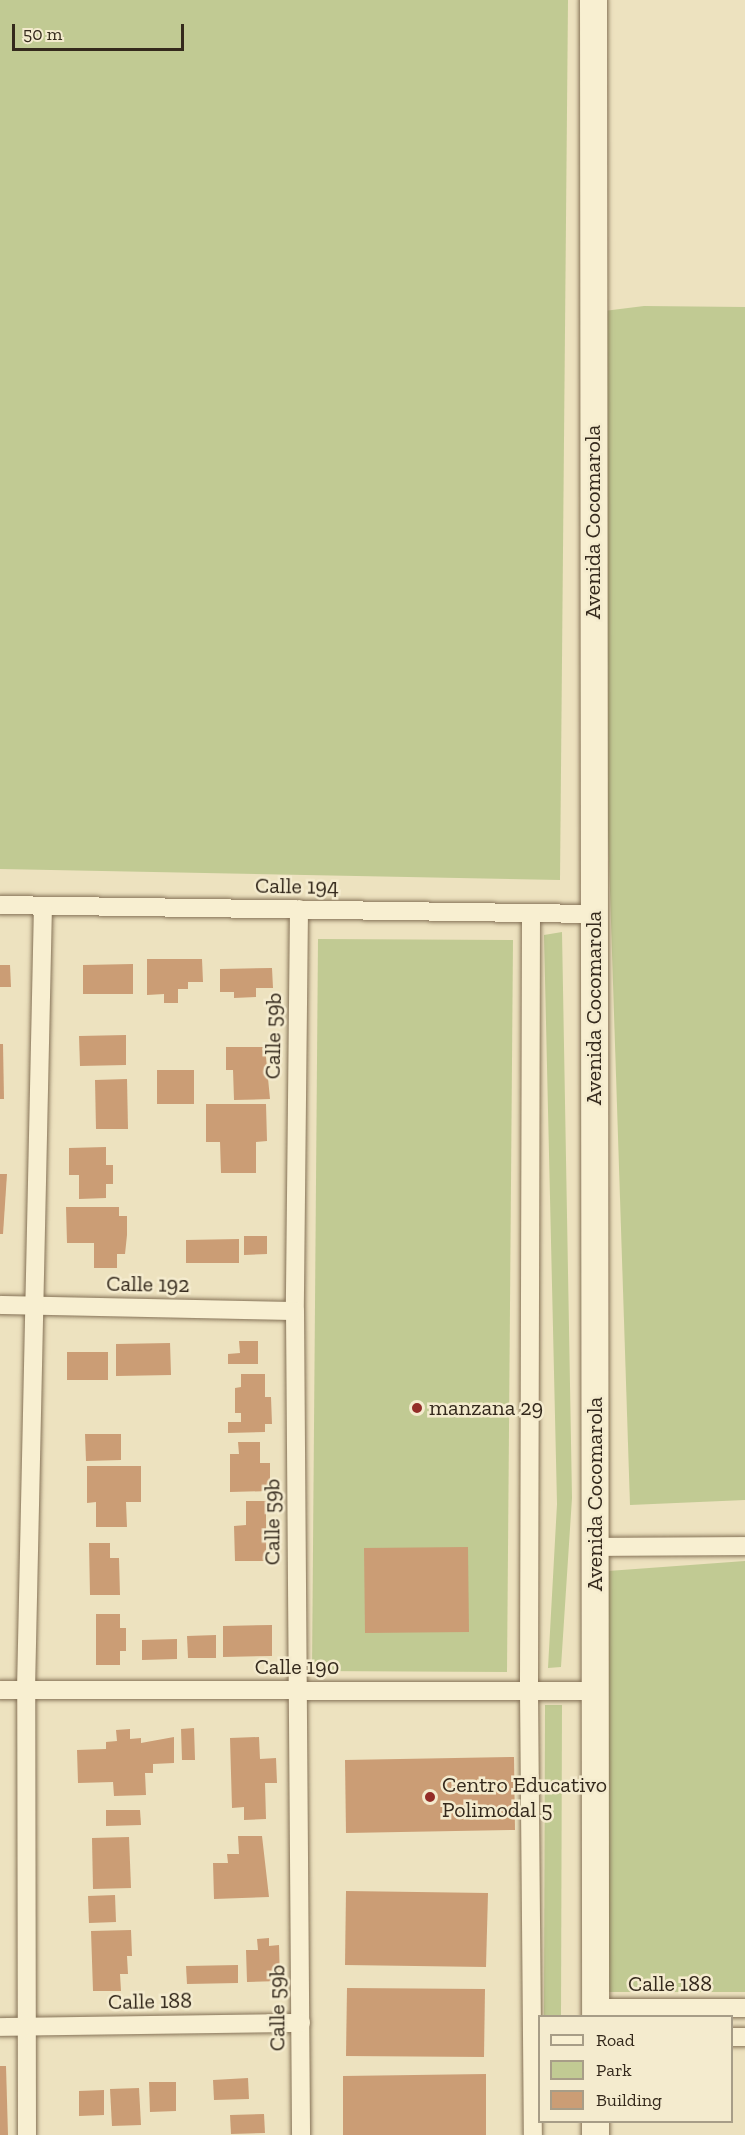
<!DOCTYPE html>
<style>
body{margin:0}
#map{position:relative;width:745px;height:2135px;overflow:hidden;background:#ede2bf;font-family:"Zilla Slab",serif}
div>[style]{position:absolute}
.green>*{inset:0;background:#c1ca93}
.building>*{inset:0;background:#cb9d75}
.roads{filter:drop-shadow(0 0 2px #857257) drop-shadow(0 0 2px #857257)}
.street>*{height:18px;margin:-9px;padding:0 9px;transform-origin:9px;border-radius:9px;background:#f8efd1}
.secondary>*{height:27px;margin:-13.5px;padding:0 13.5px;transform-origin:13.5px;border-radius:13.5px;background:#f8efd1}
.dots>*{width:16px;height:16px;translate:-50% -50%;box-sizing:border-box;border:3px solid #f4ebce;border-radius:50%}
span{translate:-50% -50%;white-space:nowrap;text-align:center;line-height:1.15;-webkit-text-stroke:5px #f4ebce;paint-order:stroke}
.street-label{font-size:22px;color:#34291c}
.poi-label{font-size:22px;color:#34291c}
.left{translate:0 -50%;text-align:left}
.legend{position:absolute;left:538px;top:2015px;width:195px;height:108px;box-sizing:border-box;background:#f4ebce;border:2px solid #a79d87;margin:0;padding:8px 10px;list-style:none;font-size:18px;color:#34291c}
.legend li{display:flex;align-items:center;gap:12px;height:30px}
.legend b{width:30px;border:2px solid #a79d87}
.scale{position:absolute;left:12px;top:24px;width:172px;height:27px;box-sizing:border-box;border:3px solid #34291c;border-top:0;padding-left:8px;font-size:18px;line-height:21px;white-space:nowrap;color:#34291c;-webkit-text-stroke:4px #f4ebce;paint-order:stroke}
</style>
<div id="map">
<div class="green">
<i style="clip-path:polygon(0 0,568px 0,560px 880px,0 869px)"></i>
<i style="clip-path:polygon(644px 306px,745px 307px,745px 1500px,630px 1505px,595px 430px,596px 312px)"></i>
<i style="clip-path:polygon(562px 932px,572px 1498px,561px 1667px,548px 1668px,557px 1504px,544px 935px)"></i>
<i style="clip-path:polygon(318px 939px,513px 940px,507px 1672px,312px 1671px)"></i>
<i style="clip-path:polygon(745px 1561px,745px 1992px,607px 1992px,608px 1571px)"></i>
<i style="clip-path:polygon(545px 1705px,562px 1705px,561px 2016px,544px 2016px)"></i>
</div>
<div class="building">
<i style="clip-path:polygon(147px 959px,202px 959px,203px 982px,188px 982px,188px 989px,178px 989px,178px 1003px,164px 1003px,164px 994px,147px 995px)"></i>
<i style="clip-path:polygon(133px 964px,133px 994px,83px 994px,83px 965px)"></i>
<i style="clip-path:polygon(0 965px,10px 965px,11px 987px,0 987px)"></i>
<i style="clip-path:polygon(272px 968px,273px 988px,256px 988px,256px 997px,234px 998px,234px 992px,220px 992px,220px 969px)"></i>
<i style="clip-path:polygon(126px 1035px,126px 1065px,80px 1066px,79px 1036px)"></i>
<i style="clip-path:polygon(0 1044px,3px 1044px,4px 1099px,0 1099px)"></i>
<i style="clip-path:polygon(226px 1047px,265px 1047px,270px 1099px,234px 1100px,233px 1070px,226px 1070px)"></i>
<i style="clip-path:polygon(157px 1070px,194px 1070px,194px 1104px,157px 1104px)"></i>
<i style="clip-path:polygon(127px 1079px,128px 1129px,96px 1129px,95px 1080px)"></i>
<i style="clip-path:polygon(206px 1104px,266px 1104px,267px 1141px,256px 1142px,256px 1173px,221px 1173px,220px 1142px,206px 1142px)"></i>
<i style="clip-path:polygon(106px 1147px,106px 1165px,113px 1165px,113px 1184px,106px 1184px,106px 1198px,79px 1199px,79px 1175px,69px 1175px,69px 1148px)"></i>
<i style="clip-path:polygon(0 1174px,7px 1174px,3px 1234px,0 1234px)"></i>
<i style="clip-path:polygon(66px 1207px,119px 1207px,119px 1216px,127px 1216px,127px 1235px,125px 1254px,117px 1254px,117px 1268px,94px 1268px,94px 1243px,67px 1243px)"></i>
<i style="clip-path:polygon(244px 1236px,267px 1236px,267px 1254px,244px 1255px)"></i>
<i style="clip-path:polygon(239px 1239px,239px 1263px,186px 1263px,186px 1240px)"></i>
<i style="clip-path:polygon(239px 1341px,258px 1341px,258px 1364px,228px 1364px,228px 1354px,240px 1353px)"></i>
<i style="clip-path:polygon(170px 1343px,171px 1375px,116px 1376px,116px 1344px)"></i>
<i style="clip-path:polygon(67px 1352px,108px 1352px,108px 1380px,67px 1380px)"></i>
<i style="clip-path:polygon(241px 1374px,265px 1374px,265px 1397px,271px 1397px,272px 1424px,265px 1424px,265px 1432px,228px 1433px,228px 1422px,241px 1422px,241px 1413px,235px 1413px,235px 1388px,241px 1387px)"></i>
<i style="clip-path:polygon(85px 1434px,121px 1434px,121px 1460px,86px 1461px)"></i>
<i style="clip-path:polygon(238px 1442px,260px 1442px,260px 1463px,270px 1463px,270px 1491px,230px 1492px,230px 1454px,239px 1454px)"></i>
<i style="clip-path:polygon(87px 1466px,141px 1466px,141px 1502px,126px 1502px,127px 1527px,96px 1527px,96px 1502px,87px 1503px)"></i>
<i style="clip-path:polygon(246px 1501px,266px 1501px,266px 1561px,235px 1561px,234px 1526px,246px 1525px)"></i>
<i style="clip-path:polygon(89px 1543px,110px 1543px,110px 1558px,119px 1558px,120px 1595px,90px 1595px)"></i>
<i style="clip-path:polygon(468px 1547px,469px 1632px,365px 1633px,364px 1548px)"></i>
<i style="clip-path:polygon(96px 1614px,120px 1614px,120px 1628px,126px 1628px,126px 1651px,120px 1651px,120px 1665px,96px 1665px)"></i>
<i style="clip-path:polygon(272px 1625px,272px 1656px,223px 1657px,223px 1626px)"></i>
<i style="clip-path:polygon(216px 1635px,216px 1658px,188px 1658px,187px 1636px)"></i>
<i style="clip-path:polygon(177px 1639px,177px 1659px,142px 1660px,142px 1640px)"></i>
<i style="clip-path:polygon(194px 1728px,195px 1760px,182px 1760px,181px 1729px)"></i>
<i style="clip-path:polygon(130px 1729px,130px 1739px,141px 1738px,141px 1743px,174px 1737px,174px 1763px,153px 1764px,153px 1773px,145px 1773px,146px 1795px,114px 1796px,113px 1782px,78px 1783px,77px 1750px,106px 1749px,106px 1742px,117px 1741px,116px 1730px)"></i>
<i style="clip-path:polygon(259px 1737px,260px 1759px,276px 1758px,277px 1783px,265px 1783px,266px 1819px,244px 1820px,244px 1807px,232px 1808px,230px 1738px)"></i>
<i style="clip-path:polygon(514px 1757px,515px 1830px,346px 1833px,345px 1760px)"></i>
<i style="clip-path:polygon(106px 1810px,140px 1810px,141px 1825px,106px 1826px)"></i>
<i style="clip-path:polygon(238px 1836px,262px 1836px,269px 1897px,214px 1899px,213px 1863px,228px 1863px,227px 1854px,239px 1854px)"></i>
<i style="clip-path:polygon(129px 1837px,131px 1888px,93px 1889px,92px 1838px)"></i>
<i style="clip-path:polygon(346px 1891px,488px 1893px,486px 1967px,345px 1965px)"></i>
<i style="clip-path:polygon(115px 1895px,116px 1922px,89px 1923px,88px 1896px)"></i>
<i style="clip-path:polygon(131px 1930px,132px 1956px,127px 1956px,128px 1974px,120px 1974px,121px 1991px,93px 1991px,91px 1931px)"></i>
<i style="clip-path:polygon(269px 1938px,269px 1946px,279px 1945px,280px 1981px,247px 1982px,246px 1950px,258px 1950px,257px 1939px)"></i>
<i style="clip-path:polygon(238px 1965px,238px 1983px,187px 1984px,186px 1966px)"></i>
<i style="clip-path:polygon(347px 1988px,485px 1989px,484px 2057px,346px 2056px)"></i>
<i style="clip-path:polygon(0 2066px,6px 2066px,8px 2135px,0 2135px)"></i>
<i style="clip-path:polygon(486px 2074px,486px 2135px,343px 2135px,343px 2076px)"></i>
<i style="clip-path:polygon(248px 2078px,249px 2099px,214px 2100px,213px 2080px)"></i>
<i style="clip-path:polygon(149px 2082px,176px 2082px,176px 2111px,150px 2112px)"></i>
<i style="clip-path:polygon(139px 2088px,141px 2125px,112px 2126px,110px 2089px)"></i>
<i style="clip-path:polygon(104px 2090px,104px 2115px,79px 2116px,79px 2091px)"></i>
<i style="clip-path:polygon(264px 2114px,265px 2133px,231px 2134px,230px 2115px)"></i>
</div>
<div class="roads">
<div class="street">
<i style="left:0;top:905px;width:594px;rotate:0.87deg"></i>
<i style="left:299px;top:909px;width:402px;rotate:90.6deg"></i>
<i style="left:295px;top:1311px;width:824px;rotate:89.58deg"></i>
<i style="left:531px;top:916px;width:775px;rotate:90.15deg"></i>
<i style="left:529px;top:1691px;width:444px;rotate:89.5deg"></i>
<i style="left:0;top:1305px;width:295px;rotate:1.2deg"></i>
<i style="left:595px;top:1547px;width:150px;rotate:-0.4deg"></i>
<i style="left:0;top:1690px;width:595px;rotate:0.1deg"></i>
<i style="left:595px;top:2008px;width:150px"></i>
<i style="left:0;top:2027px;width:301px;rotate:-0.8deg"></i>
<i style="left:732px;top:2037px;width:13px"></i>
<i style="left:27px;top:2135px;width:445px;rotate:-90.1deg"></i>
<i style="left:26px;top:1690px;width:784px;rotate:-88.76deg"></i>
</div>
<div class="secondary">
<i style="left:593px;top:0;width:2016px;rotate:89.94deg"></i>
<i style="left:595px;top:2122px;width:13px;rotate:90deg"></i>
</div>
</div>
<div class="dots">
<i style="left:417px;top:1408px;background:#932d28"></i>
<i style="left:430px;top:1797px;background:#932d28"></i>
</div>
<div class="street-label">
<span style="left:593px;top:522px;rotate:-90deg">Avenida Cocomarola</span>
<span style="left:297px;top:886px;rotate:1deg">Calle 194</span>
<span style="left:594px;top:1008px;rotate:-90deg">Avenida Cocomarola</span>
<span style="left:273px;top:1036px;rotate:-89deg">Calle 59b</span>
<span style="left:148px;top:1284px;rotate:1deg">Calle 192</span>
<span style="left:595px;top:1494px;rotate:-90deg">Avenida Cocomarola</span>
<span style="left:272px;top:1522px;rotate:-90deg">Calle 59b</span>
<span style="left:297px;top:1667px">Calle 190</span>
<span style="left:670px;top:1984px">Calle 188</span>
<span style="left:150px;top:2001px;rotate:-1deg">Calle 188</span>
<span style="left:277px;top:2008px;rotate:-90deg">Calle 59b</span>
</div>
<div class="poi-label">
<span class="left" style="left:429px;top:1408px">manzana 29</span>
<span class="left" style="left:442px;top:1797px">Centro Educativo<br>Polimodal 5</span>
</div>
<ul class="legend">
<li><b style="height:8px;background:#f8efd1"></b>Road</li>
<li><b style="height:16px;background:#c1ca93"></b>Park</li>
<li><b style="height:16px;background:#cb9d75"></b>Building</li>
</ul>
<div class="scale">50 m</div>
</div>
